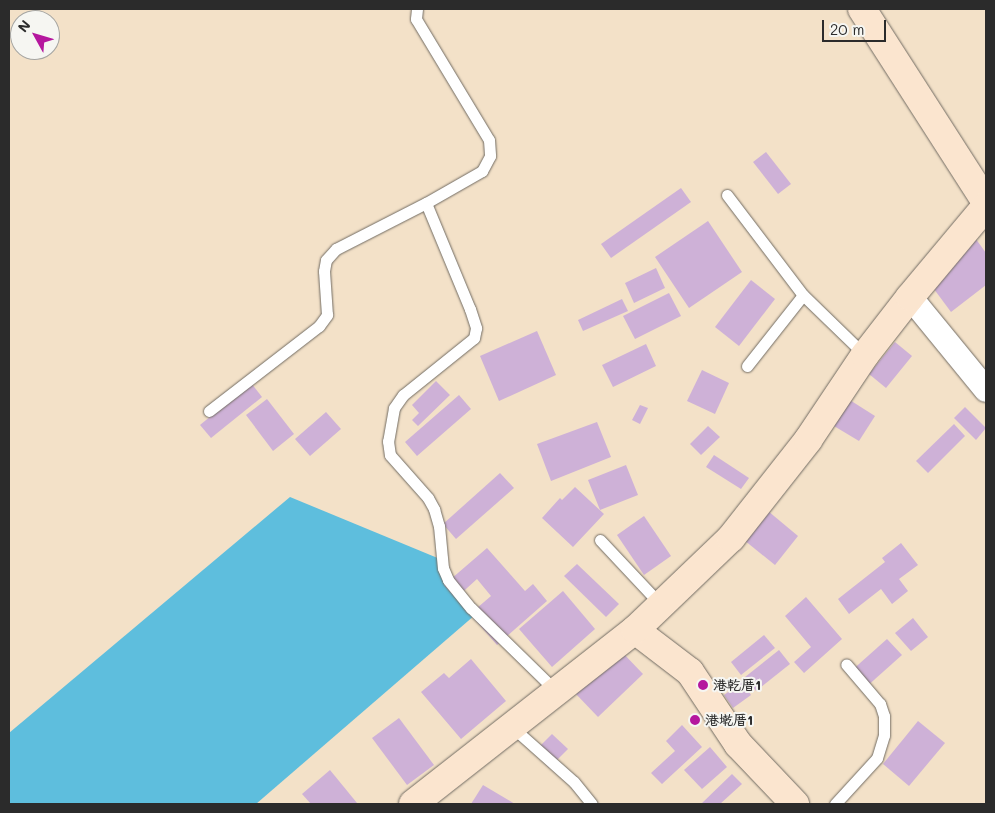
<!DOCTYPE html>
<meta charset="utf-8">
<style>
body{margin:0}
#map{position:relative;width:995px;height:813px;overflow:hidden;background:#f3e1c8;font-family:Mali,"LXGW WenKai TC",sans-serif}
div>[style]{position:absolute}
.water>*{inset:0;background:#5ebedd}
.building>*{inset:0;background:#ceb1d7}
.roads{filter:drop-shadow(0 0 1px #716b62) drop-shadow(0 0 1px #716b62)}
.lane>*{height:11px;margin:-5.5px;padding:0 5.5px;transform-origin:5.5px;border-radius:5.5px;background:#fff}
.street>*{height:24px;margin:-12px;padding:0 12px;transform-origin:12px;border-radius:12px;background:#fff}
.secondary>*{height:28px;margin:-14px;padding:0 14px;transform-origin:14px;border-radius:14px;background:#fbe5cf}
.dots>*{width:14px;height:14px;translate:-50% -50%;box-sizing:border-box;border:2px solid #f6f6f2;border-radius:50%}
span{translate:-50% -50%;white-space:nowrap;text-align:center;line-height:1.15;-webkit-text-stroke:4px #f6f6f2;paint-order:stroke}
.poi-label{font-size:14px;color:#2b2b2b;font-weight:700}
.left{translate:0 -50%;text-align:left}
.frame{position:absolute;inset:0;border:10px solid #2b2b2b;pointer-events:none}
.north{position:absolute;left:10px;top:10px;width:50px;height:50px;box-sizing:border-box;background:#f6f6f2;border:1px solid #a5a5a2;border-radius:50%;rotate:309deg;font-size:14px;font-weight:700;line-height:20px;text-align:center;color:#2b2b2b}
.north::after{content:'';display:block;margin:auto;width:18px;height:22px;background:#b5179e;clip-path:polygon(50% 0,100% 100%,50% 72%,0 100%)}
.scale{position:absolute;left:822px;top:20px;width:64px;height:22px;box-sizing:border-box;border:2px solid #2b2b2b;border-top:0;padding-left:6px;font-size:15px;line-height:18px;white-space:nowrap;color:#2b2b2b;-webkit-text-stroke:4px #f6f6f2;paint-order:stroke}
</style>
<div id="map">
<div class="water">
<i style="clip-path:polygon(290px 497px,440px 559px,475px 615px,256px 804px,9px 804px,9px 733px)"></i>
</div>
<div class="building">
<i style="clip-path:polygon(766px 152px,791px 184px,778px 194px,753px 162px)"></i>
<i style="clip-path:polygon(681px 188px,691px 202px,611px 258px,601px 244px)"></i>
<i style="clip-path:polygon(708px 221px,742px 272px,689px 308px,655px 257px)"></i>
<i style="clip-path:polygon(973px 235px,986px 253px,986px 285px,951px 312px,928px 281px)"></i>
<i style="clip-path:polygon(656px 268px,665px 288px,634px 303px,625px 283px)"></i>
<i style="clip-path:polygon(751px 280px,775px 299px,739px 346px,715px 327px)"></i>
<i style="clip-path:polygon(669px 293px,681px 316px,635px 339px,623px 316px)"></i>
<i style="clip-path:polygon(622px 299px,628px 311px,583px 331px,578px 320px)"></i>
<i style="clip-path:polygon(537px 331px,556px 375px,499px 401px,480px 356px)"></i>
<i style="clip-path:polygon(895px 342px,912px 356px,886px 388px,869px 374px)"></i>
<i style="clip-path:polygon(646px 344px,656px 366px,613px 387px,602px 365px)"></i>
<i style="clip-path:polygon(702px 370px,729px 383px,715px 414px,687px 401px)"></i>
<i style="clip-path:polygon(436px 381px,450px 395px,418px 426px,412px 420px,419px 413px,412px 405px)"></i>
<i style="clip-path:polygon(251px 383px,262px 397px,211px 438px,200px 425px)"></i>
<i style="clip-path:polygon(459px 395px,471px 409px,417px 456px,405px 442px)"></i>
<i style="clip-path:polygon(845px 397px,875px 416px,859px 441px,829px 423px)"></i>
<i style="clip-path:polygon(267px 399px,294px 434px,273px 451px,246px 415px)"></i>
<i style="clip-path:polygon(640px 405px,648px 408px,640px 424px,632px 420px)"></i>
<i style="clip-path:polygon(965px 407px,986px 428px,976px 440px,954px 418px)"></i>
<i style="clip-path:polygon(326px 412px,341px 429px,310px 456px,295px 439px)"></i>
<i style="clip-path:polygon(597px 422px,611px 457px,551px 481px,537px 444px)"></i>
<i style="clip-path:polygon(954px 424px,965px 436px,928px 473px,916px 461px)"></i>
<i style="clip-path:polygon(708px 426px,720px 437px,701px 455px,690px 444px)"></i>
<i style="clip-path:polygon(714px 455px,749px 478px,741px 489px,706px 467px)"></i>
<i style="clip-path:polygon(626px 465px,638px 495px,600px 510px,588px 480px)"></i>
<i style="clip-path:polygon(500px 473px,514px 488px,456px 539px,443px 524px)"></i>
<i style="clip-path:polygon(575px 487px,604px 514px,573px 547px,542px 518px,560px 498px,562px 500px)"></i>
<i style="clip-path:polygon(768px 511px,798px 536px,775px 565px,744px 540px)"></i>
<i style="clip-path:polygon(644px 516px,671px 556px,644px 575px,617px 535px)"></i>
<i style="clip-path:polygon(901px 543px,918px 565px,899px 579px,908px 591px,892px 604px,881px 589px,849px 614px,838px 599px,885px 562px,882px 558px)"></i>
<i style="clip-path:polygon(487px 548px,525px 591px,533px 584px,547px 601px,497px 645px,470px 614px,491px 596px,477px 579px,456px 598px,444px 585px)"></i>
<i style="clip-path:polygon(577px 564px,619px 604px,606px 617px,564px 576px)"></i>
<i style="clip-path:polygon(563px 591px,595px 629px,552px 667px,519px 629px)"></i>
<i style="clip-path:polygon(806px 597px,842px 639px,804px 673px,794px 662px,811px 647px,785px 616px)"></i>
<i style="clip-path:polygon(913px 618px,928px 637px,911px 651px,895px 633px)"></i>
<i style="clip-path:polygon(764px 635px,775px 648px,741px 675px,731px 662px)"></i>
<i style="clip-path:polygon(887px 639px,902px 655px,865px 688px,850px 672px)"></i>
<i style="clip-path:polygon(620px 650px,643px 674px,598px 717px,575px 693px)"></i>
<i style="clip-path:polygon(779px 650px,790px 664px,756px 691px,745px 677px)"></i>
<i style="clip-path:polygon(471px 659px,506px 701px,461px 739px,421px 692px,444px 673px,449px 678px)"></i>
<i style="clip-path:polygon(742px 682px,751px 695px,733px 708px,724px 695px)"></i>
<i style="clip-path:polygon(399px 718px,434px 765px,407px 785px,372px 738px)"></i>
<i style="clip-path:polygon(918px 721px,945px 743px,909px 786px,883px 764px)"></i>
<i style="clip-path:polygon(682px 725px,702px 747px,662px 784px,651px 773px,675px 751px,666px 741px)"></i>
<i style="clip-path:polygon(552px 734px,568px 749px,549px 768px,534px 752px)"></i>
<i style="clip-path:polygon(710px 747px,727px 767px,702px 789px,684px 770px)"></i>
<i style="clip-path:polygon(330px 770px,357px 803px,356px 804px,311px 804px,302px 794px)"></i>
<i style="clip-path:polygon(732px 774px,742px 784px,720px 804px,701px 804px)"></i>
<i style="clip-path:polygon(483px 785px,515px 804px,471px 804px)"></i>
</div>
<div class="roads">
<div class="lane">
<i style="left:417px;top:9px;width:10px;rotate:96deg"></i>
<i style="left:416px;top:19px;width:141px;rotate:58.9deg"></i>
<i style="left:489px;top:140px;width:16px;rotate:86deg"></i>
<i style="left:490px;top:156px;width:17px;rotate:118deg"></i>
<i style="left:482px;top:171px;width:64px;rotate:150.3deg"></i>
<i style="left:426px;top:203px;width:115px;rotate:67.5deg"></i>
<i style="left:470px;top:309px;width:20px;rotate:72deg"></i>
<i style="left:476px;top:328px;width:10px;rotate:101deg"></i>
<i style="left:474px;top:338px;width:91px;rotate:141.2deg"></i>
<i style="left:403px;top:395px;width:16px;rotate:125deg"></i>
<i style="left:394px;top:408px;width:34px;rotate:100deg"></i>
<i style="left:388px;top:441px;width:14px;rotate:82deg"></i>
<i style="left:390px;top:455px;width:57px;rotate:48.5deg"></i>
<i style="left:428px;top:498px;width:13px;rotate:61deg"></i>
<i style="left:434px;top:509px;width:18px;rotate:74deg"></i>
<i style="left:439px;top:526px;width:42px;rotate:84.6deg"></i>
<i style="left:443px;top:568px;width:13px;rotate:67deg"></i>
<i style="left:448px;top:580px;width:36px;rotate:51deg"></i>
<i style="left:471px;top:608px;width:117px;rotate:44.3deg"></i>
<i style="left:727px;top:195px;width:126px;rotate:52.8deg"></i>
<i style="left:747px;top:366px;width:90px;rotate:-51.7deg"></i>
<i style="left:803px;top:295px;width:86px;rotate:44.1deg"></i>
<i style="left:209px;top:411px;width:139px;rotate:-37.7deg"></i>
<i style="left:319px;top:326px;width:14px;rotate:-54deg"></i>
<i style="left:327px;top:315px;width:44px;rotate:-93.9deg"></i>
<i style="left:324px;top:271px;width:11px;rotate:-80deg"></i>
<i style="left:326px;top:260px;width:15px;rotate:-48deg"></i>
<i style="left:336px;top:249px;width:101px;rotate:-27.1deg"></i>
<i style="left:600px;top:540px;width:89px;rotate:46.8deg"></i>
<i style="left:511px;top:726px;width:84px;rotate:41.6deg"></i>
<i style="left:574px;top:782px;width:28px;rotate:51deg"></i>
<i style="left:835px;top:804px;width:62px;rotate:-47.6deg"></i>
<i style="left:877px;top:758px;width:24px;rotate:-73deg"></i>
<i style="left:884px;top:735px;width:19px;rotate:-90deg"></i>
<i style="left:884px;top:716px;width:13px;rotate:-108deg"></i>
<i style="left:880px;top:704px;width:52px;rotate:-130.4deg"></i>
</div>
<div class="street">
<i style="left:910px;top:297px;width:120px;rotate:50.7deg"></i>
</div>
<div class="secondary">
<i style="left:862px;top:9px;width:229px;rotate:57.3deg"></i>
<i style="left:635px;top:630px;width:69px;rotate:37.4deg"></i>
<i style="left:690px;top:672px;width:87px;rotate:56.3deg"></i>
<i style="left:738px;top:744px;width:83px;rotate:46.5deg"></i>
<i style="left:413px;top:804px;width:282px;rotate:-38.1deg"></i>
<i style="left:635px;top:630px;width:133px;rotate:-43.8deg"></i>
<i style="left:731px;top:538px;width:125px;rotate:-51.8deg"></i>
<i style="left:808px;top:440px;width:102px;rotate:-56.2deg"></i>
<i style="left:865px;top:355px;width:73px;rotate:-52.2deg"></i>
<i style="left:910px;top:297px;width:119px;rotate:-50.1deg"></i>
</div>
</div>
<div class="dots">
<i style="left:703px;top:685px;background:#b5179e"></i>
<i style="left:695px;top:720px;background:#b5179e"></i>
</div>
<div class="poi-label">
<span class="left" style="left:713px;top:685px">港乾厝1</span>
<span class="left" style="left:705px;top:720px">港墘厝1</span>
</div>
<div class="frame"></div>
<div class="north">N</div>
<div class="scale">20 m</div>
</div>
